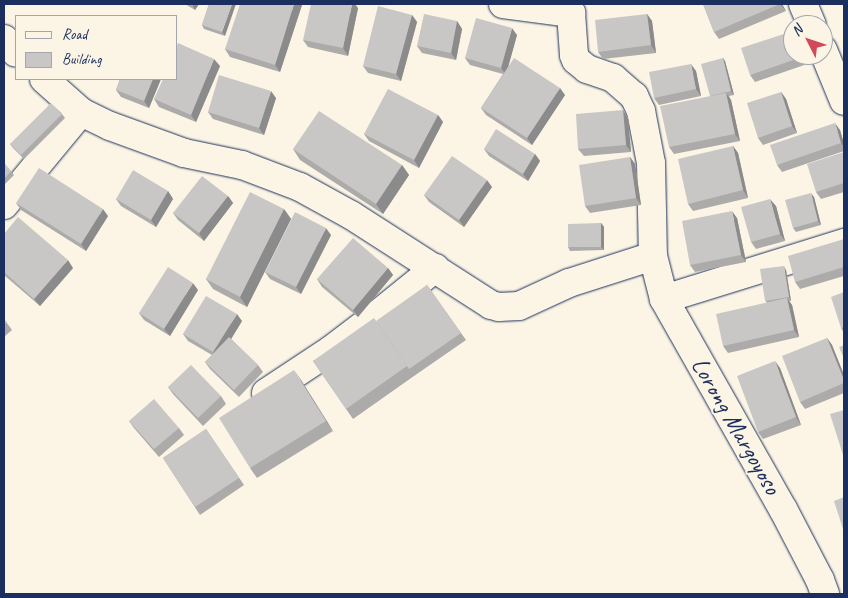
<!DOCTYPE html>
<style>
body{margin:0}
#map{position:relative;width:848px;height:598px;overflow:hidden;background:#fcf5e5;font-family:Caveat,sans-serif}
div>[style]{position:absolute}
.roads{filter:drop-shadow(0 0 1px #1b2f5e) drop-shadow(0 0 1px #1b2f5e)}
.minor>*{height:28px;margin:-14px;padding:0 14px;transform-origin:14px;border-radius:14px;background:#fcf5e5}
.wall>*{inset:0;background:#acabaa}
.shaded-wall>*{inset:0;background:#8c8b8b}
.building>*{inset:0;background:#c8c7c6}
span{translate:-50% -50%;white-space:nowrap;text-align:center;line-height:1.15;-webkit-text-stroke:4px #fcf5e5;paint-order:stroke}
.street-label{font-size:25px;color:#1b2f5e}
.frame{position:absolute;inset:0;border:5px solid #1b2f5e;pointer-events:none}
.legend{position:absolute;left:15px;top:15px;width:162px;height:65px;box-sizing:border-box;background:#fcf5e5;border:1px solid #a2a6af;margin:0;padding:6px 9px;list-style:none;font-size:15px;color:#1b2f5e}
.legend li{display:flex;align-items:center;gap:10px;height:25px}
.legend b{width:25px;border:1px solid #a2a6af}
.north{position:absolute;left:783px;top:15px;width:50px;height:50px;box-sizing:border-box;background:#fcf5e5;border:1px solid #a2a6af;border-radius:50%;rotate:311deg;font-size:14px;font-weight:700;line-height:20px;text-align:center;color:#1b2f5e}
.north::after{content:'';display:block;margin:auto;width:18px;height:22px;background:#d1495b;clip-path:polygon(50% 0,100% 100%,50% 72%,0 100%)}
</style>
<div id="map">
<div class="roads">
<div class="minor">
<i style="left:503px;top:4px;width:69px;rotate:7.5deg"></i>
<i style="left:571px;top:13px;width:42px;rotate:85.9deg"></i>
<i style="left:574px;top:55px;width:5px;rotate:68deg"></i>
<i style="left:576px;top:60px;width:14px;rotate:39deg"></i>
<i style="left:587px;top:69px;width:28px;rotate:19deg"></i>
<i style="left:613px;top:78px;width:28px;rotate:41deg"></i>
<i style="left:634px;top:96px;width:17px;rotate:65deg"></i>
<i style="left:641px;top:111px;width:53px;rotate:79.1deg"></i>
<i style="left:651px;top:163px;width:93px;rotate:88.8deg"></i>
<i style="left:653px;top:256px;width:44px;rotate:75.7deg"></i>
<i style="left:664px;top:299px;width:241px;rotate:60.5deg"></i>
<i style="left:783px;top:509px;width:80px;rotate:62.5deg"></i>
<i style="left:820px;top:580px;width:15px;rotate:70deg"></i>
<i style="left:803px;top:4px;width:23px;rotate:67deg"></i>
<i style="left:4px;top:39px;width:18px;rotate:49deg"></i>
<i style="left:823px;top:50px;width:55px;rotate:67.6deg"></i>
<i style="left:44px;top:79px;width:50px;rotate:41.7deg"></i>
<i style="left:81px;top:112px;width:32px;rotate:26deg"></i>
<i style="left:110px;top:126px;width:79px;rotate:20deg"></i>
<i style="left:184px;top:153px;width:59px;rotate:11.7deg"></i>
<i style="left:242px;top:165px;width:62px;rotate:20.8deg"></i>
<i style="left:300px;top:187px;width:58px;rotate:28.8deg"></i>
<i style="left:351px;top:215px;width:166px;rotate:32.7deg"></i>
<i style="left:491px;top:305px;width:8px;rotate:14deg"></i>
<i style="left:499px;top:307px;width:20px;rotate:-3deg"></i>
<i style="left:519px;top:306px;width:55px;rotate:-24.7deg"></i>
<i style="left:569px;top:283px;width:88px;rotate:-17.8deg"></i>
<i style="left:4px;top:205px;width:121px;rotate:-50.4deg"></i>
<i style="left:664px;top:299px;width:189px;rotate:-17.3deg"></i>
<i style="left:266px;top:393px;width:78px;rotate:-33.5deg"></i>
<i style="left:331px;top:350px;width:58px;rotate:-37.3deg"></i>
<i style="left:377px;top:315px;width:75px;rotate:-39deg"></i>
</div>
</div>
<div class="wall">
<i style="clip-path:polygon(185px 4px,199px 4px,195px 10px)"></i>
<i style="clip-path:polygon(209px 4px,225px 36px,204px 29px,202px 25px)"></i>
<i style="clip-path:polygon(703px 4px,782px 4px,786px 11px,719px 39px,714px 32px)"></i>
<i style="clip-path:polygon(302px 5px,280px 72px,230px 57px,225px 49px)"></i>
<i style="clip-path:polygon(358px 8px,348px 56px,308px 47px,303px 40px)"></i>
<i style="clip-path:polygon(647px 14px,652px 21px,656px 53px,603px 59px,598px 52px)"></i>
<i style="clip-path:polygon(412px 15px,417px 22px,401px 81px,368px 73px,363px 66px)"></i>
<i style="clip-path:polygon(457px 21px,462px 29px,456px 60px,422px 53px,417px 46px)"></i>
<i style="clip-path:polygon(517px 35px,508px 66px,565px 95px,532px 145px,486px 115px,481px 108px,503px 74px,470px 65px,465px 58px)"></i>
<i style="clip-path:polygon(793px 55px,810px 55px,813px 62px,755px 82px,750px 75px)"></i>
<i style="clip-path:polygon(723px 58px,725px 61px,734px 95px,729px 96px,731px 100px,740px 141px,674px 154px,669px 147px,710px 96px)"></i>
<i style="clip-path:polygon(220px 66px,196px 122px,159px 107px,154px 99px)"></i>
<i style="clip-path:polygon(696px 71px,701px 96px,659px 105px,654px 98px)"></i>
<i style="clip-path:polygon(120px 79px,161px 79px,149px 108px,121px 97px,116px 90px)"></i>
<i style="clip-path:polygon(781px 92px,786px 99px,797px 133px,763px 145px,758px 138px)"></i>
<i style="clip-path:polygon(276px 98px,264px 135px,213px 119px,208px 112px)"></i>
<i style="clip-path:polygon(623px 110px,628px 118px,631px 152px,584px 156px,578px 149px)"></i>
<i style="clip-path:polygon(62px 114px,65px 118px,24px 159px,13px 148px,10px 144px)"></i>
<i style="clip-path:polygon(438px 115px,443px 122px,419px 168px,369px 141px,364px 134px)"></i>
<i style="clip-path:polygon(840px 130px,844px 144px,844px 151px,782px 172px,777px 165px)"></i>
<i style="clip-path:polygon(733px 146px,738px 153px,748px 198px,693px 211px,688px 204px)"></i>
<i style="clip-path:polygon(293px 149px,402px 165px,409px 175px,383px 214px,300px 160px)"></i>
<i style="clip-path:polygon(484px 149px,535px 154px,540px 161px,528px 181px,489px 156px)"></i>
<i style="clip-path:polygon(844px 152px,844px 192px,821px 199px,816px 192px)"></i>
<i style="clip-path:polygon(630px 157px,635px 164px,641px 205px,590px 213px,585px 206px)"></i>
<i style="clip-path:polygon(4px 163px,14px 175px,4px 185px)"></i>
<i style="clip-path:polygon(492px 187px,464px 227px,429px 202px,424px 195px)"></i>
<i style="clip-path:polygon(168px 191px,173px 199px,156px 227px,121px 206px,116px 199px)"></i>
<i style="clip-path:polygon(228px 196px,233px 203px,204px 241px,178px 220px,173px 213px)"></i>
<i style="clip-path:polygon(814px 197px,821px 225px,796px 232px,793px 228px)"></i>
<i style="clip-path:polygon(16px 203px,108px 216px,86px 251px,21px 210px)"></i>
<i style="clip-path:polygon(776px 206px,785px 241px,756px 249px,751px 242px)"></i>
<i style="clip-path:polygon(284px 209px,291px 219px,247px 307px,213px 289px,206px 279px)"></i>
<i style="clip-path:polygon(737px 218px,746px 262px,695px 272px,690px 265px)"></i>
<i style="clip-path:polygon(601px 223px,604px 227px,604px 250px,570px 251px,568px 247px)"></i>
<i style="clip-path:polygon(4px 234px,73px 268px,40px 306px,4px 275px)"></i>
<i style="clip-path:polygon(331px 235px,301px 294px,270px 279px,265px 272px)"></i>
<i style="clip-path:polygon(844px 239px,844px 276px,800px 289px,795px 282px)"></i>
<i style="clip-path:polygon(388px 268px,393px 275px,358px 317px,322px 287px,317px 279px)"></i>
<i style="clip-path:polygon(786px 270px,791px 301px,789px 301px,792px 305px,799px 337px,728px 353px,723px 346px,767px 302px,765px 301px)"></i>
<i style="clip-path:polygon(427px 285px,466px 340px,414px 376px,413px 375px,414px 376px,353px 419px,313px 361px,377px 323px)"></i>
<i style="clip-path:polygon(198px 290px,170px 336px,144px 320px,139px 313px)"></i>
<i style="clip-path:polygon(844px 292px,844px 333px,841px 328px)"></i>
<i style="clip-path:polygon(4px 319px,12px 330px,4px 337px)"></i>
<i style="clip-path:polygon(242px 321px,231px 339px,258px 365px,263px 372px,239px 397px,210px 369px,205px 362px,212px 355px,188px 341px,183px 334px)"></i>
<i style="clip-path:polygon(827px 338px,832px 345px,844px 375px,844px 393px,805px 409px,800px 402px)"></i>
<i style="clip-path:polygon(780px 368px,801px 425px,763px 439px,758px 432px)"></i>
<i style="clip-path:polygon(301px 380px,333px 431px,257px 478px,250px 468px)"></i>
<i style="clip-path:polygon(168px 387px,221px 396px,226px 404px,203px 426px,173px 394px)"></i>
<i style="clip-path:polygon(129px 421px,179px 428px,184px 435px,159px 457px,134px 428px)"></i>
<i style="clip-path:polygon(206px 429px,244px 485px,200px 515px,163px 458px)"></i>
</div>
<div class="shaded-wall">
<i style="clip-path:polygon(194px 4px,199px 4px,195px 10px,193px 6px)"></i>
<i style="clip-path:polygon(232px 4px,236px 4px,225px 36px,222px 32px)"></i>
<i style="clip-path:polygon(294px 4px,301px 4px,302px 5px,280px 72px,275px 65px)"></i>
<i style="clip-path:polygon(352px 4px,355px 4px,358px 8px,348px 56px,343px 48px)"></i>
<i style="clip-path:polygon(780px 4px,782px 4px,786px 11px)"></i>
<i style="clip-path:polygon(647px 14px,652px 21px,656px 53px,651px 45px)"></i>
<i style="clip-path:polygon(412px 15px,417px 22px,401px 81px,396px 74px)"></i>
<i style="clip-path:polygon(457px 21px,462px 29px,456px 60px,451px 53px)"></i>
<i style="clip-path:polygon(512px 28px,517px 35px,506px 75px,501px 68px)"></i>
<i style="clip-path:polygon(808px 55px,810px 55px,813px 62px)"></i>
<i style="clip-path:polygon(723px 58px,725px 61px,734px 95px,731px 91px)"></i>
<i style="clip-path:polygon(214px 59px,220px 66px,196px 122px,191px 115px)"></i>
<i style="clip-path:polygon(691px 64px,696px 71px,701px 96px,696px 89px)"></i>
<i style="clip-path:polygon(153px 79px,161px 79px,149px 108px,144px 101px)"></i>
<i style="clip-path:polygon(560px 88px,565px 95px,532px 145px,527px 138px)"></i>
<i style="clip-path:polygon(271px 91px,276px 98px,264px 135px,259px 128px)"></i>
<i style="clip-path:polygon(781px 92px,786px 99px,797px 133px,792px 126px)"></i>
<i style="clip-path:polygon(726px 93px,731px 100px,740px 141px,735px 134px)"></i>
<i style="clip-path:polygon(623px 110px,628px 118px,631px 152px,626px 145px)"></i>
<i style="clip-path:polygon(438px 115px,443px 122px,419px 168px,414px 160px)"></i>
<i style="clip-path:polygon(835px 123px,840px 130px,844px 144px,844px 147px,841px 143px)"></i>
<i style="clip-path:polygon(733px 146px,738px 153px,748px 198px,743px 190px)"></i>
<i style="clip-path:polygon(535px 154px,540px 161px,528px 181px,523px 174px)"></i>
<i style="clip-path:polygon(630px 157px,635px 164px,641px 205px,636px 198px)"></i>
<i style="clip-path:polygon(402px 165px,409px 175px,383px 214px,376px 204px)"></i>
<i style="clip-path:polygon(487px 180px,492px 187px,464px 227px,459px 220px)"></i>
<i style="clip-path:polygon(168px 191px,173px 199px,156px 227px,151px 220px)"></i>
<i style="clip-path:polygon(811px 193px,814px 197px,821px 225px,818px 221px)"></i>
<i style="clip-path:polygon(228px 196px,233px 203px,204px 241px,199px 233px)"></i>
<i style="clip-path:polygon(770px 199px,776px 206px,785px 241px,780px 234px)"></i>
<i style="clip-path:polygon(103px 209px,108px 216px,86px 251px,81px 244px)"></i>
<i style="clip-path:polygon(284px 209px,291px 219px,247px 307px,240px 297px)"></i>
<i style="clip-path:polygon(732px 211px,737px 218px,746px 262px,741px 255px)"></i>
<i style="clip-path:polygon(601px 223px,604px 227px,604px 250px,601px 247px)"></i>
<i style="clip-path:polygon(326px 228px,331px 235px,301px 294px,296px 287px)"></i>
<i style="clip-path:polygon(68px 260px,73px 268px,40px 306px,34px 299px)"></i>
<i style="clip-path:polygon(784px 266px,786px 270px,791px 301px,789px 297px)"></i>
<i style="clip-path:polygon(388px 268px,393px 275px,358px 317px,353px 310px)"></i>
<i style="clip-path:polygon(193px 283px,198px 290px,170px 336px,164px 329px)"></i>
<i style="clip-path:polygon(787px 298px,792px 305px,799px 337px,794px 330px)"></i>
<i style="clip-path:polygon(237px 314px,242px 321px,219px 359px,213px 352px)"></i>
<i style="clip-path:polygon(827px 338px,832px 345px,844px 375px,844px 380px)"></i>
<i style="clip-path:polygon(775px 361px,780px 368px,801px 425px,796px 417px)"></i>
<i style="clip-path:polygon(294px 370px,301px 380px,333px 431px,326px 421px)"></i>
</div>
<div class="building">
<i style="clip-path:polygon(209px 4px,232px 4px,222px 32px,202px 25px)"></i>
<i style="clip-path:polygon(240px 4px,294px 4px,275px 65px,225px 49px)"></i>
<i style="clip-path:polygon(311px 4px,352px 4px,343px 48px,303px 40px)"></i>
<i style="clip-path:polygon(703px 4px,780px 4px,714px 32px)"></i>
<i style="clip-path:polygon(378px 6px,412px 15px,396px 74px,363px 66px)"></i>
<i style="clip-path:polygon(424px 14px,457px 21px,451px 53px,417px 46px)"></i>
<i style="clip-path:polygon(647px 14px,651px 45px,598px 52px,595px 20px)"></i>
<i style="clip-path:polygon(476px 18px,512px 28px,501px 68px,465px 58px)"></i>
<i style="clip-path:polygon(793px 31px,793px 55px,808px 55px,750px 75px,741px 48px)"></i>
<i style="clip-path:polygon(178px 43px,214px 59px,191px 115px,154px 99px,163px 79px,176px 79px,176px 48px)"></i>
<i style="clip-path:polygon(514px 58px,560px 88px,527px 138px,481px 108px)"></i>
<i style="clip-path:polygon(723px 58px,731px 91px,710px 96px,701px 64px)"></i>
<i style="clip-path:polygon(691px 64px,696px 89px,654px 98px,649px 72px)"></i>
<i style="clip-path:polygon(219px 75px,271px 91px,259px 128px,208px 112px)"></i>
<i style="clip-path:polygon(120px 79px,153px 79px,144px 101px,116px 90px)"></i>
<i style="clip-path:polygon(388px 89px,438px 115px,414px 160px,364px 134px)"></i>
<i style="clip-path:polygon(781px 92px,792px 126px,758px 138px,747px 103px)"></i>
<i style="clip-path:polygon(726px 93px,735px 134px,669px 147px,660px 106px)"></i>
<i style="clip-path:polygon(51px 103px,62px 114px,21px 155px,10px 144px)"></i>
<i style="clip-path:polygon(623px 110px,626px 145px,578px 149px,576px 114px)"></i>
<i style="clip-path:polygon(319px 111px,402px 165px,376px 204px,293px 149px)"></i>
<i style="clip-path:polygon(835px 123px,841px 143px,777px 165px,770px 145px)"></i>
<i style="clip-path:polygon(496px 129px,535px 154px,523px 174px,484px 149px)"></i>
<i style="clip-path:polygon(733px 146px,743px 190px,688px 204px,678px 159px)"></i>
<i style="clip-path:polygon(844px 152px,844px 183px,816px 192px,807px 164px)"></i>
<i style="clip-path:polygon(452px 156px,487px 180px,459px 220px,424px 195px)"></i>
<i style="clip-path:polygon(630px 157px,636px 198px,585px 206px,579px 165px)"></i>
<i style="clip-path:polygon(4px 163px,11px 171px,4px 179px)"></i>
<i style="clip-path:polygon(39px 168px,103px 209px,81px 244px,16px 203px)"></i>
<i style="clip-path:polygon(133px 170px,168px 191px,151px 220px,116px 199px)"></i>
<i style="clip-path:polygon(202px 176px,228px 196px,199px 233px,173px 213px)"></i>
<i style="clip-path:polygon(250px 192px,284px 209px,240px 297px,206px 279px)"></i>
<i style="clip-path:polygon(811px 193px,818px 221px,793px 228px,785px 200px)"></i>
<i style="clip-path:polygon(770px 199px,780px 234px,751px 242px,741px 207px)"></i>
<i style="clip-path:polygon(732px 211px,741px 255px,690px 265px,682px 221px)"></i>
<i style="clip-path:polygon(295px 212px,326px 228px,296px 287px,265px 272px)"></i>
<i style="clip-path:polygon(18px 217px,68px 260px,34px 299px,4px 272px,4px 234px)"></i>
<i style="clip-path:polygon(601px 223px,601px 247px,568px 247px,568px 224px)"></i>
<i style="clip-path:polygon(353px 238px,388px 268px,353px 310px,317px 279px)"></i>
<i style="clip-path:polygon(844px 239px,844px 267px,795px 282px,788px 256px)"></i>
<i style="clip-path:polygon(784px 266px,789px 297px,765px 301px,760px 269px)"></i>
<i style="clip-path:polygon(168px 267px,193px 283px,164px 329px,139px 313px)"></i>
<i style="clip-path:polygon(427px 285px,461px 333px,409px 369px,376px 321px)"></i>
<i style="clip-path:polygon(844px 292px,844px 327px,841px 328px,831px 297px)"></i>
<i style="clip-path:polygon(206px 296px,237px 314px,213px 352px,183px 334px)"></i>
<i style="clip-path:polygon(787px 298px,794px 330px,723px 346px,716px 314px)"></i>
<i style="clip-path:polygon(374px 318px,407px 366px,346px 409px,313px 361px)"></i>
<i style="clip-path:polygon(4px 319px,7px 322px,4px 325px)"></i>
<i style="clip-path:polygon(229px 337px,258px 365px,234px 390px,205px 362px)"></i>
<i style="clip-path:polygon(827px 338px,844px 380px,844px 383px,800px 402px,782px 356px)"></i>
<i style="clip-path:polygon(844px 345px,844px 359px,839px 347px)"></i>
<i style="clip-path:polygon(775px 361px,796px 417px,758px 432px,737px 376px)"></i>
<i style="clip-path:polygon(191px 365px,221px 396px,198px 418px,168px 387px)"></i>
<i style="clip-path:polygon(294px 370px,326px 421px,250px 468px,219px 418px)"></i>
<i style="clip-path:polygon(154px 399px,179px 428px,154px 449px,129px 421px)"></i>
<i style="clip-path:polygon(844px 410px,844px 458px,830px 414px)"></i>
<i style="clip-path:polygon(206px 429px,239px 478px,195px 507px,163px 458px)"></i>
<i style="clip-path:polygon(844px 497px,844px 532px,834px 501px)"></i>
</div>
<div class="street-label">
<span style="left:736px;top:426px;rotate:60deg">Lorong Margoyoso</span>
</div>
<div class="frame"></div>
<ul class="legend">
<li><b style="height:6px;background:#fcf5e5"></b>Road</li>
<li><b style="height:14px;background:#c8c7c6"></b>Building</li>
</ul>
<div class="north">N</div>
</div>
